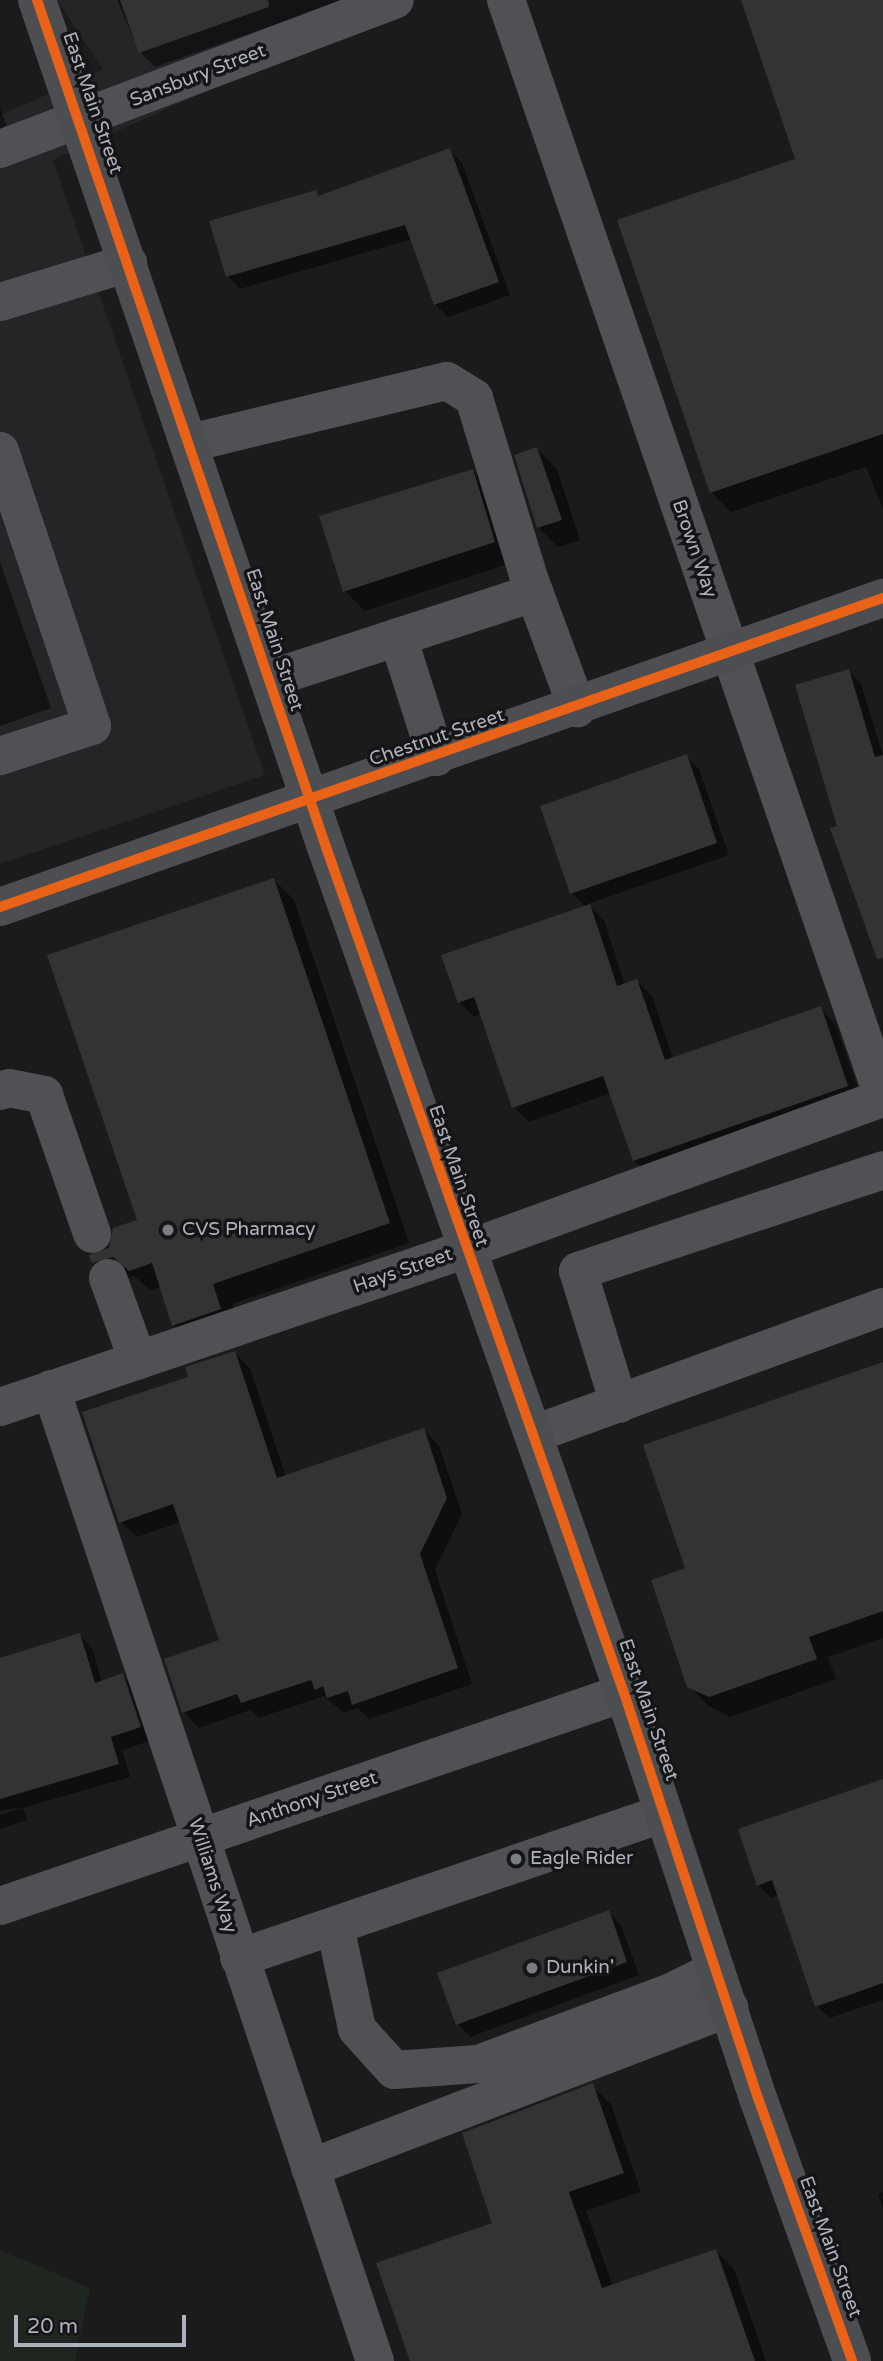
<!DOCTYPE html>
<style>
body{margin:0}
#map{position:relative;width:883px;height:2361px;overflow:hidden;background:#1b1b1c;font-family:"Varela Round",sans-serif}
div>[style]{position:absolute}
.built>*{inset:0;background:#252528}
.green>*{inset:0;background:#1f2620}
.shadow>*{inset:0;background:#0007}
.building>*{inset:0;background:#333334}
.minor>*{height:38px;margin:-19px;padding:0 19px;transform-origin:19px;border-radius:19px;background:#4f5155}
.major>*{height:38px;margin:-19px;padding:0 19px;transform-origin:19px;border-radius:19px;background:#4d4e51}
.cycleway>*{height:10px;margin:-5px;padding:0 5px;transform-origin:5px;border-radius:5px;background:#ea6118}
.dots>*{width:19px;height:19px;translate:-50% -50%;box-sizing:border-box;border:4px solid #151518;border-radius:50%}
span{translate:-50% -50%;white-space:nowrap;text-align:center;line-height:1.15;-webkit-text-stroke:7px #151518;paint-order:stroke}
.street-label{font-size:19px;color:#adb2bc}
.poi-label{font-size:19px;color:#adb2bc}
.left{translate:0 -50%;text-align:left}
.scale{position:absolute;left:14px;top:2315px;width:172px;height:32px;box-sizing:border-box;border:4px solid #adb2bc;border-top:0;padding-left:9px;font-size:21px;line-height:24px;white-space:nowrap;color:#adb2bc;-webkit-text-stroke:5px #151518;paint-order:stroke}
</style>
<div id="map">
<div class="built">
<i style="clip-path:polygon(57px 0,409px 0,53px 160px,265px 775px,0 864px,0 115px,103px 70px)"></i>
</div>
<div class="green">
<i style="clip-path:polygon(0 2250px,90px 2288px,75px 2361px,0 2361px)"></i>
</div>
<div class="shadow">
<i style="clip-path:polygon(117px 0,344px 0,155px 67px,140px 52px)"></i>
<i style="clip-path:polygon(743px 0,883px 0,883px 509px,866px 467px,731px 512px,711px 492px,797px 160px)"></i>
<i style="clip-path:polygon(0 108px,8px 129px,0 132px)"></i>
<i style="clip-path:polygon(450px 150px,462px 163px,510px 295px,448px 317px,435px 304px,412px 239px,240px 289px,228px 276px,315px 192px,320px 197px)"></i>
<i style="clip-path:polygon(537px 449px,557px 469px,580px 540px,558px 547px,538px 527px)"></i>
<i style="clip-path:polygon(472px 470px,492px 491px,514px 562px,365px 611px,345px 591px)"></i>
<i style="clip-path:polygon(0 562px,51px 708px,0 726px)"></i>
<i style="clip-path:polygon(849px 671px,861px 684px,883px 756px,883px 921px,839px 827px)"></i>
<i style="clip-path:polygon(686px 756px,699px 769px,729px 855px,588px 904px,604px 920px,625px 985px,637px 981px,652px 996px,673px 1059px,820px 1008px,835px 1023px,862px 1100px,649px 1175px,634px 1160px,611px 1093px,529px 1122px,514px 1107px,481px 1014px,474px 1017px,459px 1002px,586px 907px,572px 893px)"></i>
<i style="clip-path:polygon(274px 880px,294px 900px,409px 1243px,232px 1304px,240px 1329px,193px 1345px,173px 1325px,161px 1287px,150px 1290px,134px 1276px,114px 1282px,94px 1262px,139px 1221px)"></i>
<i style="clip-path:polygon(235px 1353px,250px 1368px,286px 1477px,424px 1430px,439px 1446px,462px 1514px,435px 1570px,472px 1684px,369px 1719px,358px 1708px,344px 1713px,324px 1696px,258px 1718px,250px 1710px,199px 1728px,184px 1712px,221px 1641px,181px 1522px,137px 1537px,121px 1522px,191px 1378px)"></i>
<i style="clip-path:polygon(883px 1364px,883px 1638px,828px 1657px,836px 1679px,730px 1717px,709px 1706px,689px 1686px,687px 1569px)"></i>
<i style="clip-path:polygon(80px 1635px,92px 1648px,102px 1682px,122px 1675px,135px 1688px,152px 1740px,122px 1750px,130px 1777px,23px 1808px,27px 1820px,0 1829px,0 1815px,24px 1807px,0 1811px,0 1704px)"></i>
<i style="clip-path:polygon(883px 1789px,883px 2000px,830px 2018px,817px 2006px,779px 1895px,771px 1898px,758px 1885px)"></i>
<i style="clip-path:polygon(608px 1912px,621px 1925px,639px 1975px,470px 2037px,458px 2024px,440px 1974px)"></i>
<i style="clip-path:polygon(592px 2086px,611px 2104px,641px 2192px,586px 2211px,613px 2286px,716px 2251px,734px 2269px,766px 2361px,412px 2361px,494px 2224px)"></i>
<i style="clip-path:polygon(883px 2192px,883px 2209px,878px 2194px)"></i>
</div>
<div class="building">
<i style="clip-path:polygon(120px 0,268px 0,269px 7px,139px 53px)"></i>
<i style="clip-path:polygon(741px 0,883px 0,883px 434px,710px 493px,617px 220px,795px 159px)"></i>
<i style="clip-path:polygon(450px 148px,499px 282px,434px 305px,405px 225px,226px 277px,209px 221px,316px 190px,318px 196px)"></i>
<i style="clip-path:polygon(537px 447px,562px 520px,537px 528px,514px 455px)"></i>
<i style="clip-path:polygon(473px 469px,495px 542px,343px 592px,319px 516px)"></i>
<i style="clip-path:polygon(849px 669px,875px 757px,883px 755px,883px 958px,877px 959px,830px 828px,837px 826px,795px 685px)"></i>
<i style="clip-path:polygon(687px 754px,717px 843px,570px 894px,540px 806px)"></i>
<i style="clip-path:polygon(274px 878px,390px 1223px,213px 1284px,221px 1309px,172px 1326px,152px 1263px,129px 1271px,113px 1257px,92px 1263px,89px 1255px,109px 1248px,113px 1228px,137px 1220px,47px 955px)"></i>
<i style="clip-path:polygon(590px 904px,617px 986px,637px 979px,665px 1060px,821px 1006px,848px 1086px,633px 1161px,603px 1076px,512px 1108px,474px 997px,458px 1003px,441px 955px)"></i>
<i style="clip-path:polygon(235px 1351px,277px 1478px,424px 1428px,447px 1498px,420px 1554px,458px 1668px,352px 1705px,348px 1691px,327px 1698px,323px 1686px,315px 1690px,311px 1680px,241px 1703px,237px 1694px,182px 1713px,164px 1659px,219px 1640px,173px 1504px,119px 1523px,82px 1412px,188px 1377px,185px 1367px)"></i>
<i style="clip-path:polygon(883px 1362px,883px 1611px,809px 1637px,817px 1659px,709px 1697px,687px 1687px,651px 1580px,685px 1568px,643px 1445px)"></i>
<i style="clip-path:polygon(80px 1633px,95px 1683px,123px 1673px,141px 1727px,111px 1737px,119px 1764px,0 1799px,0 1658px)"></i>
<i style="clip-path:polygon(883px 1779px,883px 1983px,815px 2007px,772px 1880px,757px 1886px,738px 1829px)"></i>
<i style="clip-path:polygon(609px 1910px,627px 1962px,456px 2025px,437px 1973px)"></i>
<i style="clip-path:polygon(593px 2083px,624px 2173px,569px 2192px,602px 2288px,716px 2249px,755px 2361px,410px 2361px,376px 2263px,492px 2223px,462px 2133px)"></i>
</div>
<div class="minor">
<i style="left:506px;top:0;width:1160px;rotate:71.03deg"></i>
<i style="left:0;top:149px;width:422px;rotate:-20.7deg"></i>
<i style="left:0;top:302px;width:134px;rotate:-16.9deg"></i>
<i style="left:190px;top:443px;width:264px;rotate:-13.6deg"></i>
<i style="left:447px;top:381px;width:32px;rotate:32deg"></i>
<i style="left:474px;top:398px;width:188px;rotate:73deg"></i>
<i style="left:529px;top:578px;width:139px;rotate:69.7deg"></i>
<i style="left:0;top:451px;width:290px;rotate:71.5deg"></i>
<i style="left:92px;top:726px;width:97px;rotate:161.9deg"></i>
<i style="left:398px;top:637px;width:126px;rotate:72.4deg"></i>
<i style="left:269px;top:679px;width:279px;rotate:-18deg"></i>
<i style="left:0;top:1091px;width:9px;rotate:-18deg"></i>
<i style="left:9px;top:1088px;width:36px;rotate:11deg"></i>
<i style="left:44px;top:1095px;width:147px;rotate:70.9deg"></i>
<i style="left:108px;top:1278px;width:88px;rotate:70.1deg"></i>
<i style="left:51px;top:1389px;width:1025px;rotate:71.57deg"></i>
<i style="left:619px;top:1404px;width:139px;rotate:-107.1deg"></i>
<i style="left:578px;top:1271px;width:321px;rotate:-18.3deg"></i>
<i style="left:0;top:1407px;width:491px;rotate:-18.7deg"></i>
<i style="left:465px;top:1250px;width:445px;rotate:-20deg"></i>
<i style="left:534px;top:1434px;width:371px;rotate:-20deg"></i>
<i style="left:0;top:1906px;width:659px;rotate:-18.85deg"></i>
<i style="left:335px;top:1926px;width:105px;rotate:77.9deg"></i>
<i style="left:357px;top:2029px;width:55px;rotate:47.9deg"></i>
<i style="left:394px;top:2070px;width:84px;rotate:-4.1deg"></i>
<i style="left:478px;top:2064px;width:204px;rotate:-20.4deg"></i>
<i style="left:669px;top:1993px;width:52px;rotate:-26.1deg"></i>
<i style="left:239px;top:1958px;width:449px;rotate:-18.8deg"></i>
<i style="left:310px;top:2168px;width:449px;rotate:-20.9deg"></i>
</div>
<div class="major">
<i style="left:37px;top:0;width:895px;rotate:71.16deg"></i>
<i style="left:326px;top:847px;width:897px;rotate:70.6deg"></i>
<i style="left:624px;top:1693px;width:427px;rotate:71.7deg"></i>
<i style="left:758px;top:2098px;width:279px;rotate:70.3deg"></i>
<i style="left:0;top:907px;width:936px;rotate:-19.29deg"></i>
</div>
<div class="cycleway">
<i style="left:37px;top:0;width:895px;rotate:71.16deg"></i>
<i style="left:326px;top:847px;width:897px;rotate:70.6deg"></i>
<i style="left:624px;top:1693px;width:427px;rotate:71.7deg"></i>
<i style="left:758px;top:2098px;width:279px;rotate:70.3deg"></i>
<i style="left:0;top:907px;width:936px;rotate:-19.29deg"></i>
</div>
<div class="dots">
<i style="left:168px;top:1230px;background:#7a7d84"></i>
<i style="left:516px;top:1859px;background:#7a7d84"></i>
<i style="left:532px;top:1968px;background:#7a7d84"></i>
</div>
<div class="street-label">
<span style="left:198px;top:76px;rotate:-21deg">Sansbury Street</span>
<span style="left:92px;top:103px;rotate:71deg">East Main Street</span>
<span style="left:694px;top:549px;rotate:71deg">Brown Way</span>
<span style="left:274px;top:640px;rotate:72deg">East Main Street</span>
<span style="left:437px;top:738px;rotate:-19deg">Chestnut Street</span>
<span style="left:458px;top:1176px;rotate:71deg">East Main Street</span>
<span style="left:403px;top:1271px;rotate:-19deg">Hays Street</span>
<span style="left:648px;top:1710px;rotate:71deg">East Main Street</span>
<span style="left:312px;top:1800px;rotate:-19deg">Anthony Street</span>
<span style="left:212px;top:1876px;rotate:72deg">Williams Way</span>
<span style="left:830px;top:2247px;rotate:70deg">East Main Street</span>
</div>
<div class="poi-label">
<span class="left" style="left:182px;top:1230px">CVS Pharmacy</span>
<span class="left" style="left:530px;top:1859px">Eagle Rider</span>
<span class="left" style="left:546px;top:1968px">Dunkin'</span>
</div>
<div class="scale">20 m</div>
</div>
